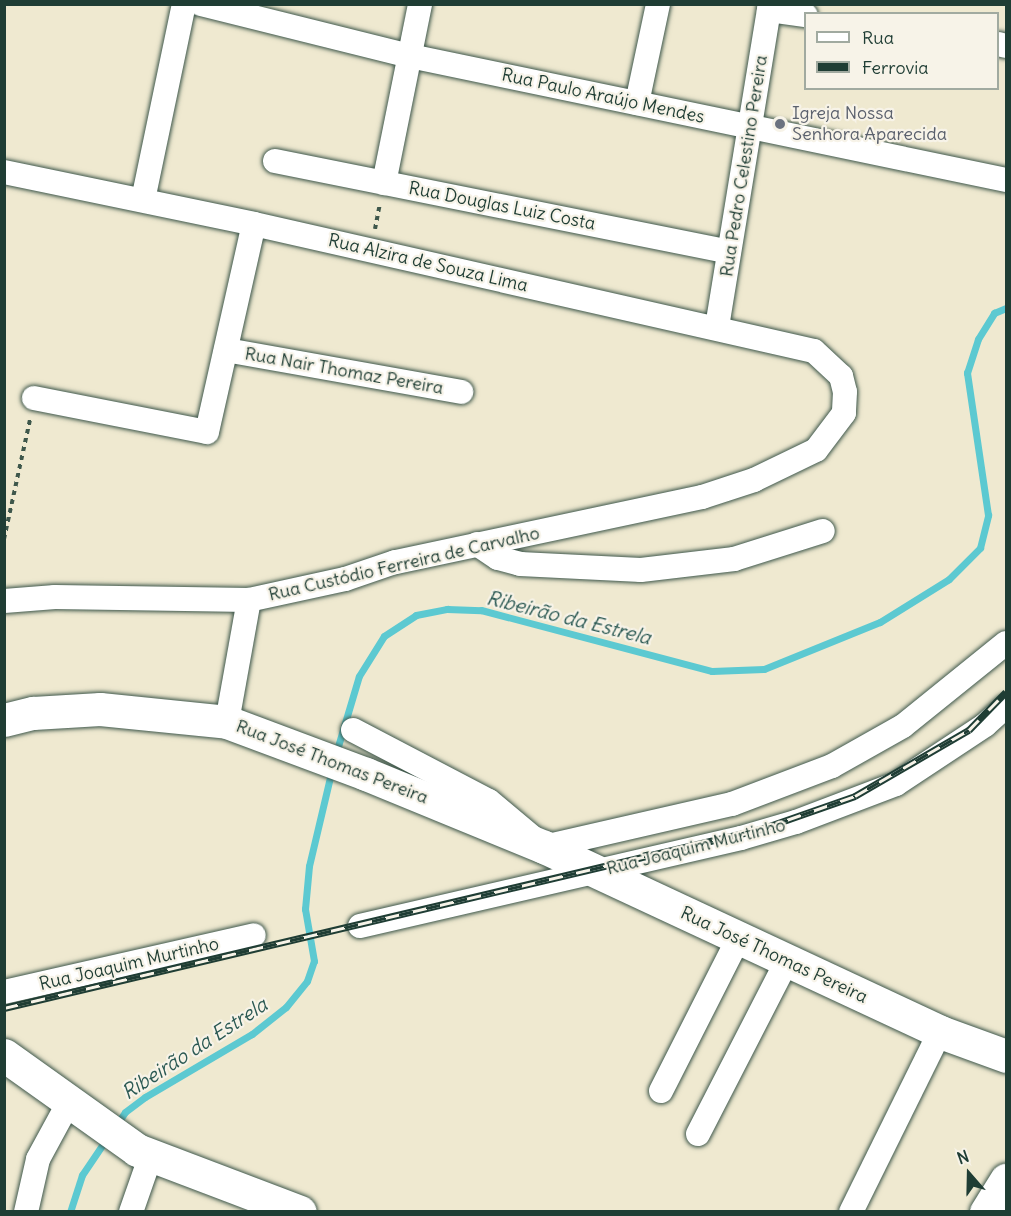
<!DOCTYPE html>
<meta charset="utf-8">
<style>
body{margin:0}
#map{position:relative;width:1011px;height:1216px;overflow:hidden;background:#efe9d0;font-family:Delius,sans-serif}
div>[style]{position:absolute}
.stream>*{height:7px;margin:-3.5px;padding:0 3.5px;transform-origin:3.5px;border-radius:3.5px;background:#5cc9d1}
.path>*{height:4px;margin-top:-2px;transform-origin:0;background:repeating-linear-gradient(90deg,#3e574b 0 4.5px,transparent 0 9px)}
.roads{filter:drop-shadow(0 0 2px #3e574b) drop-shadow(0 0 2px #3e574b)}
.street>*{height:24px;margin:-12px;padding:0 12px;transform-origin:12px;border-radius:12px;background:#fff}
.secondary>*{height:33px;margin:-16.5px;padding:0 16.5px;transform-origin:16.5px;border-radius:16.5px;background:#fff}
.rail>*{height:7px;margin-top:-3.5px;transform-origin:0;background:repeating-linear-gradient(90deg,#f7f3e8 0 14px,#1f3d34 0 28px);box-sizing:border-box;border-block:2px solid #1f3d34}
.dots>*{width:16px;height:16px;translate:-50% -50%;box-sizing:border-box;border:3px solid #f7f3e8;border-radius:50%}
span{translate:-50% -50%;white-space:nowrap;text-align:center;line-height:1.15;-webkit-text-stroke:4.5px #f7f3e8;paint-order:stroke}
.street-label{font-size:18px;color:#1f3d34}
.worship-label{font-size:18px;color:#5b616d}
.left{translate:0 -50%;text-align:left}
.water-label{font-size:20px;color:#2b5953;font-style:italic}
.frame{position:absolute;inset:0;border:6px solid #1f3d34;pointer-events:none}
.legend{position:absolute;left:804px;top:12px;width:195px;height:78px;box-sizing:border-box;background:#f7f3e8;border:2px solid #a1aaa0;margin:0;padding:8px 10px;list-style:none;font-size:18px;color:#1f3d34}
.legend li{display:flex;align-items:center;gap:12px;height:30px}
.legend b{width:30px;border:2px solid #a1aaa0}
.north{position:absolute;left:939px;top:1144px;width:60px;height:60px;-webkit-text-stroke:4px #f7f3e8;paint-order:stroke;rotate:340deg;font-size:16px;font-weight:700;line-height:24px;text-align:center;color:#1f3d34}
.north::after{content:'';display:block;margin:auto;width:21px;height:27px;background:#1f3d34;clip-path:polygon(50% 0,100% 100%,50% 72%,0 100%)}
</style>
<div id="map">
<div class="stream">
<i style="left:336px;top:753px;width:80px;rotate:-73.4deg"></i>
<i style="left:359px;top:676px;width:47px;rotate:-58deg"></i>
<i style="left:384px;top:636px;width:38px;rotate:-33deg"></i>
<i style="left:416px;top:615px;width:32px;rotate:-11deg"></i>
<i style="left:447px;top:609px;width:34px;rotate:2deg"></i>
<i style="left:481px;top:610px;width:239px;rotate:14.8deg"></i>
<i style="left:712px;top:671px;width:52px;rotate:-2.2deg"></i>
<i style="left:764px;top:669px;width:125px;rotate:-22.1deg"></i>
<i style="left:880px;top:622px;width:81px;rotate:-31.9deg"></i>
<i style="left:949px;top:579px;width:44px;rotate:-45deg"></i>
<i style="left:980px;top:548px;width:34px;rotate:-76deg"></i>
<i style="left:988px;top:515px;width:144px;rotate:-98.4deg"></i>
<i style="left:967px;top:373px;width:36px;rotate:-72deg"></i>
<i style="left:978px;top:339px;width:31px;rotate:-58deg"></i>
<i style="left:994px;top:313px;width:13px;rotate:-23deg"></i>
<i style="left:117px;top:1124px;width:14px;rotate:-56deg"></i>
<i style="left:125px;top:1112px;width:25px;rotate:-37deg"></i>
<i style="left:145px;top:1097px;width:124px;rotate:-30.5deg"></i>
<i style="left:252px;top:1034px;width:43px;rotate:-38.5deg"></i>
<i style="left:286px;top:1007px;width:33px;rotate:-51deg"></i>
<i style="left:307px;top:981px;width:21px;rotate:-71deg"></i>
<i style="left:314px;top:961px;width:53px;rotate:-99.8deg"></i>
<i style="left:305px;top:909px;width:43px;rotate:-84.7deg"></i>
<i style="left:309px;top:866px;width:100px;rotate:-76.7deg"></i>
<i style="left:70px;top:1212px;width:39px;rotate:-72deg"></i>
<i style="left:82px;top:1175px;width:45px;rotate:-56deg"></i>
</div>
<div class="path">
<i style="left:375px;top:229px;width:25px;rotate:-79deg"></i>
<i style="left:4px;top:539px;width:122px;rotate:-77.7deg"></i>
</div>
<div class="roads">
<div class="street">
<i style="left:201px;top:4px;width:215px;rotate:14deg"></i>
<i style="left:410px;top:56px;width:609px;rotate:11.75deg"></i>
<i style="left:769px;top:10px;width:37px;rotate:8deg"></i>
<i style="left:998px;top:44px;width:8px;rotate:14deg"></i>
<i style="left:637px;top:103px;width:101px;rotate:-78deg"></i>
<i style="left:275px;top:161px;width:463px;rotate:11.3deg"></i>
<i style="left:4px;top:172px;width:255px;rotate:11.7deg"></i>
<i style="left:254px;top:224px;width:574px;rotate:12.78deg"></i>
<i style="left:814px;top:351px;width:37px;rotate:43deg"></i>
<i style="left:841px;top:376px;width:16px;rotate:76deg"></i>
<i style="left:845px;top:392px;width:21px;rotate:93deg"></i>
<i style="left:844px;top:413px;width:46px;rotate:127.1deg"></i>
<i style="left:816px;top:450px;width:69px;rotate:154.2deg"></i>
<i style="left:754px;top:480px;width:55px;rotate:161.9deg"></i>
<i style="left:702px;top:497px;width:314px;rotate:168deg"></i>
<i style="left:395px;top:562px;width:53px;rotate:161.2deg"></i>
<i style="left:345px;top:579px;width:98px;rotate:167.7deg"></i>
<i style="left:249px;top:600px;width:194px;rotate:-179.1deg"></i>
<i style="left:55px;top:597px;width:51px;rotate:175.5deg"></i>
<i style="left:384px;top:183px;width:183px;rotate:-78.6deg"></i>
<i style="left:143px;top:200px;width:200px;rotate:-78.2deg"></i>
<i style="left:717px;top:327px;width:327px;rotate:-80.7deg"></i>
<i style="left:226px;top:350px;width:239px;rotate:10.1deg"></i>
<i style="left:34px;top:398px;width:176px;rotate:11.1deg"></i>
<i style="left:207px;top:432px;width:213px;rotate:-77.3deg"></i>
<i style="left:477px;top:544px;width:25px;rotate:34deg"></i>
<i style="left:498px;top:558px;width:23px;rotate:15deg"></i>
<i style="left:520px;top:564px;width:121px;rotate:2.8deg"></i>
<i style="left:641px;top:570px;width:94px;rotate:-6.7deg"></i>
<i style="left:734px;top:559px;width:93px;rotate:-17.5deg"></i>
<i style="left:227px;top:722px;width:124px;rotate:-79.8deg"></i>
<i style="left:353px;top:730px;width:153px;rotate:27.6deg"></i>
<i style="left:489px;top:801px;width:72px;rotate:39.9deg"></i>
<i style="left:544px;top:847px;width:193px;rotate:-12.9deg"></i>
<i style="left:732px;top:804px;width:107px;rotate:-20.8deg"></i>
<i style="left:832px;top:766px;width:81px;rotate:-29.4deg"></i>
<i style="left:903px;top:726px;width:132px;rotate:-38.9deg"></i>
<i style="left:360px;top:926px;width:391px;rotate:-13deg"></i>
<i style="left:741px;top:838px;width:57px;rotate:-16.2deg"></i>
<i style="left:796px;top:822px;width:107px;rotate:-20.8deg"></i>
<i style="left:896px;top:784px;width:107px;rotate:-33.5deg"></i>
<i style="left:985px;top:725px;width:28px;rotate:-42deg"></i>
<i style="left:4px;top:992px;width:256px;rotate:-12.8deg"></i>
<i style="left:661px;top:1091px;width:170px;rotate:-63.1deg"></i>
<i style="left:698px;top:1134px;width:195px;rotate:-62.8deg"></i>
<i style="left:26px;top:1212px;width:54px;rotate:-77.2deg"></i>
<i style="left:38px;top:1159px;width:67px;rotate:-61.5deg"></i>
<i style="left:131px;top:1212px;width:60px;rotate:-70.7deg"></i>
<i style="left:851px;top:1212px;width:201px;rotate:-63.7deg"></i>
</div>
<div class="secondary">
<i style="left:4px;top:720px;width:30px;rotate:-14deg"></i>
<i style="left:33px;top:713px;width:67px;rotate:-3.4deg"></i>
<i style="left:100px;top:709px;width:128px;rotate:5.8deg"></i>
<i style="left:227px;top:722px;width:148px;rotate:20.5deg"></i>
<i style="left:366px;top:774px;width:192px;rotate:22.3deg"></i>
<i style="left:544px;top:847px;width:437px;rotate:25deg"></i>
<i style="left:940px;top:1032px;width:70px;rotate:20deg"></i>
<i style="left:4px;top:1055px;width:163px;rotate:35.5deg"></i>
<i style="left:137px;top:1150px;width:174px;rotate:20.8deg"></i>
<i style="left:986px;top:1212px;width:38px;rotate:-58deg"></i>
</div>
</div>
<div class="rail">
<i style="left:4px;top:1008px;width:778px;rotate:-13.3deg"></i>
<i style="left:761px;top:829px;width:100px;rotate:-19.3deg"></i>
<i style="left:855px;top:796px;width:132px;rotate:-30.1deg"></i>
<i style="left:969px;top:730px;width:53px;rotate:-45.8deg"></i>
</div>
<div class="dots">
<i style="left:780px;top:124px;background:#6b7280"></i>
</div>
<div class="street-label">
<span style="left:603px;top:96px;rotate:12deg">Rua Paulo Araújo Mendes</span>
<span style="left:744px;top:166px;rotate:-81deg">Rua Pedro Celestino Pereira</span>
<span style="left:502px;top:206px;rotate:11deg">Rua Douglas Luiz Costa</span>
<span style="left:428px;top:263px;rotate:13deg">Rua Alzira de Souza Lima</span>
<span style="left:344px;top:371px;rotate:10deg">Rua Nair Thomaz Pereira</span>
<span style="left:404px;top:564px;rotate:-13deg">Rua Custódio Ferreira de Carvalho</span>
<span style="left:332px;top:762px;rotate:21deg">Rua José Thomas Pereira</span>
<span style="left:696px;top:847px;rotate:-14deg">Rua Joaquim Murtinho</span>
<span style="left:774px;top:955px;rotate:25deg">Rua José Thomas Pereira</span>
<span style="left:129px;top:964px;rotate:-13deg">Rua Joaquim Murtinho</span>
</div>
<div class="worship-label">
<span class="left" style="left:792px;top:124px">Igreja Nossa<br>Senhora Aparecida</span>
</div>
<div class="water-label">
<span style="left:569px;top:617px;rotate:14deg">Ribeirão da Estrela</span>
<span style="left:194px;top:1048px;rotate:-33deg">Ribeirão da Estrela</span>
</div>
<div class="frame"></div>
<ul class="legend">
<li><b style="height:8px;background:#fff"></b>Rua</li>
<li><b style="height:8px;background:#1f3d34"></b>Ferrovia</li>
</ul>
<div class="north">N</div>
</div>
